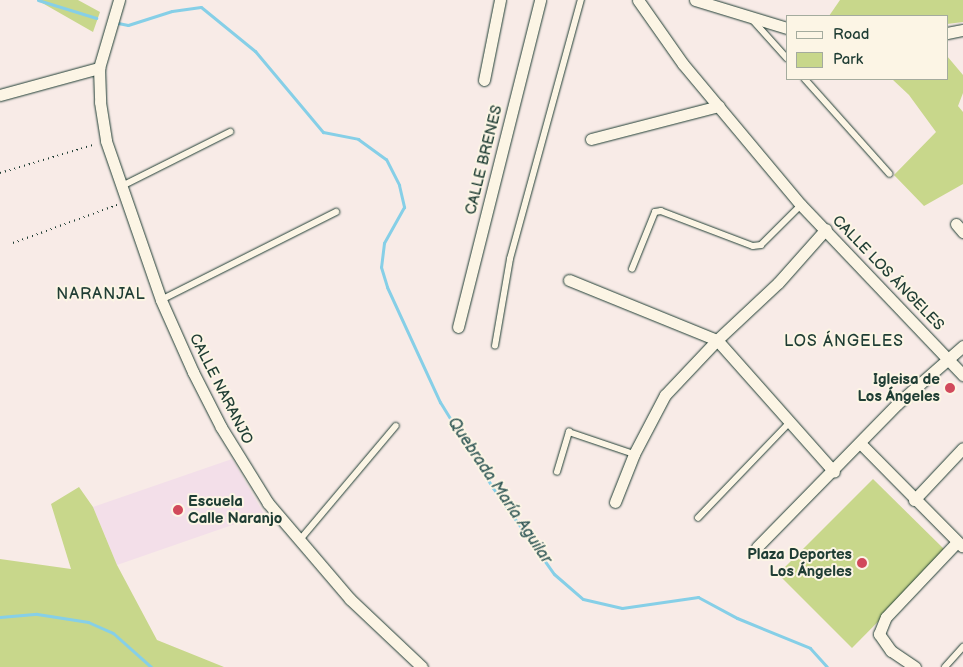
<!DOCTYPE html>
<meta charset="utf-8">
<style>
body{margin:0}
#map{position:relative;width:963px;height:667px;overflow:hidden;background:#f8ebe7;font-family:"Balsamiq Sans",sans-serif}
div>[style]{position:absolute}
.built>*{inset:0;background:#f3dfe9}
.green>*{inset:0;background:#c8d78b}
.stream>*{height:3px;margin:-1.5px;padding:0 1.5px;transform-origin:1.5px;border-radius:1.5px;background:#86cfe7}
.path>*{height:2px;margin-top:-1px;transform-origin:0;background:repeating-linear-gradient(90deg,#1f3d34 0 1px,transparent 0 5px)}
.roads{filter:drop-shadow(0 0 1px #1f3d34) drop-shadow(0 0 1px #1f3d34)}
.lane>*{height:5.5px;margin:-2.75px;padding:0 2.75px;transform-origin:2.75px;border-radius:2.75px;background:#fcf5e5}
.street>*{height:11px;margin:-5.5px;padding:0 5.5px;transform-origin:5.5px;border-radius:5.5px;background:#fcf5e5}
.dots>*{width:14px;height:14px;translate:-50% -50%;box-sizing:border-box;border:2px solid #fcf5e5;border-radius:50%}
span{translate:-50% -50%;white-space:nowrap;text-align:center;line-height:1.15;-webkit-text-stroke:4px #fcf5e5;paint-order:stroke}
.street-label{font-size:15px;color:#1f3d34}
.poi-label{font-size:15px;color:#1f3d34;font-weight:700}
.right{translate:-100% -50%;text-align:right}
.left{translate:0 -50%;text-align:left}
.neighbourhood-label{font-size:16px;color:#1f3d34;letter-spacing:1px}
.water-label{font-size:16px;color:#345a58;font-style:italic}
.legend{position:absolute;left:786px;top:15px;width:162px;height:65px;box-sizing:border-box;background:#fcf5e5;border:1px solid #a4ab9e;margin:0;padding:6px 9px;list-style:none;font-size:15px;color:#1f3d34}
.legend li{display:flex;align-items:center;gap:10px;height:25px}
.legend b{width:25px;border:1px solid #a4ab9e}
</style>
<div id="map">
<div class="built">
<i style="clip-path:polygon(232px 459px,264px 514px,117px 565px,93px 507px)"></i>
</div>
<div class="green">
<i style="clip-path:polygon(37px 0,78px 0,100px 12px,93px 32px)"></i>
<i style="clip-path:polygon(840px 0,963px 0,963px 22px,947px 24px,947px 16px,829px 16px)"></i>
<i style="clip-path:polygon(947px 56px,963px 75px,963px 93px,958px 106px,963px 112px,963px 184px,924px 206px,894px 175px,936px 132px,909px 95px,892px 79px,947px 79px)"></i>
<i style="clip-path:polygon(873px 479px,947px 552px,852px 648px,778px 574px)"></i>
<i style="clip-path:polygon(79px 487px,93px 507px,117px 565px,157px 640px,224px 667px,0 667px,0 559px,71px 569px,51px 504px)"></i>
</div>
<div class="stream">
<i style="left:38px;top:0;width:61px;rotate:17.2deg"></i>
<i style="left:118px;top:23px;width:10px;rotate:11deg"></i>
<i style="left:128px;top:25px;width:46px;rotate:-17.7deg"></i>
<i style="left:172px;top:11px;width:29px;rotate:-8deg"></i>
<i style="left:201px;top:7px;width:70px;rotate:39.2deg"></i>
<i style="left:255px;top:51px;width:106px;rotate:50deg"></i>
<i style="left:323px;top:132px;width:36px;rotate:11deg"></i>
<i style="left:358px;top:139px;width:34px;rotate:36deg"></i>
<i style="left:386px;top:159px;width:29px;rotate:63deg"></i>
<i style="left:399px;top:185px;width:23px;rotate:77deg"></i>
<i style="left:404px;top:207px;width:41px;rotate:119.1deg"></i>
<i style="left:384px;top:243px;width:24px;rotate:97deg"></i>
<i style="left:381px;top:267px;width:21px;rotate:73deg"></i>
<i style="left:387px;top:287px;width:127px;rotate:65.3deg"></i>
<i style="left:440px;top:402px;width:101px;rotate:58.4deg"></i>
<i style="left:493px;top:488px;width:105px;rotate:54.7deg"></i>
<i style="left:554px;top:574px;width:38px;rotate:41deg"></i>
<i style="left:583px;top:599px;width:40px;rotate:13deg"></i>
<i style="left:622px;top:608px;width:77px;rotate:-8.2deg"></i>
<i style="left:698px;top:597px;width:44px;rotate:28.3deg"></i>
<i style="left:737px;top:618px;width:79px;rotate:22.3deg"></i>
<i style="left:810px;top:648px;width:25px;rotate:48deg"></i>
<i style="left:0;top:617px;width:37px;rotate:-5deg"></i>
<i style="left:37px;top:614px;width:52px;rotate:8.9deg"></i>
<i style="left:88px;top:622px;width:27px;rotate:24deg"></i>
<i style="left:113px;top:633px;width:51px;rotate:41.8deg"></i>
</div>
<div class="path">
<i style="left:0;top:173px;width:100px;rotate:-16.8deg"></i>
<i style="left:13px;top:243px;width:111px;rotate:-20.1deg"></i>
</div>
<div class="roads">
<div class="lane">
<i style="left:753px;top:20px;width:51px;rotate:48.2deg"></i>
<i style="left:805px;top:79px;width:127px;rotate:48.2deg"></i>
<i style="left:122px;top:186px;width:121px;rotate:-26.6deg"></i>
<i style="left:632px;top:269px;width:61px;rotate:-68deg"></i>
<i style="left:655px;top:212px;width:6px;rotate:-9deg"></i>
<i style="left:661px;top:211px;width:98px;rotate:20.8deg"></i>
<i style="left:753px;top:246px;width:8px;rotate:-7deg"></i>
<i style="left:761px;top:245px;width:57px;rotate:-45deg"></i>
<i style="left:161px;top:300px;width:196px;rotate:-26.7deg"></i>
<i style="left:495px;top:346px;width:88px;rotate:-80.2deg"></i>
<i style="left:510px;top:259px;width:269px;rotate:-74.7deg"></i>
<i style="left:557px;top:472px;width:42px;rotate:-73.3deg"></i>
<i style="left:569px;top:432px;width:69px;rotate:18.7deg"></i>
<i style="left:698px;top:518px;width:130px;rotate:-46.2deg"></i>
<i style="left:299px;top:541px;width:150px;rotate:-49.9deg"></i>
<i style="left:945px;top:667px;width:27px;rotate:-48deg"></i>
</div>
<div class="street">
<i style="left:119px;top:0;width:71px;rotate:106.4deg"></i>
<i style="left:99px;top:68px;width:34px;rotate:88deg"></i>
<i style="left:100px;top:102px;width:39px;rotate:81deg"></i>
<i style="left:106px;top:141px;width:168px;rotate:70.9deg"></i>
<i style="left:161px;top:300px;width:79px;rotate:66deg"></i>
<i style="left:193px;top:372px;width:62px;rotate:63deg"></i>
<i style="left:221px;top:427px;width:89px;rotate:58.3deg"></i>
<i style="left:268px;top:503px;width:126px;rotate:49.5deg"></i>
<i style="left:350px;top:599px;width:99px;rotate:43.4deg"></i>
<i style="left:638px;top:0;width:78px;rotate:54.9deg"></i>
<i style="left:683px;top:64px;width:184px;rotate:50.1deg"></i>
<i style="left:801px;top:205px;width:235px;rotate:46.4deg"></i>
<i style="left:695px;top:0;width:96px;rotate:16.9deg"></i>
<i style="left:947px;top:33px;width:16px;rotate:-11deg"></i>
<i style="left:484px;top:80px;width:82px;rotate:-78.7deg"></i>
<i style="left:0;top:95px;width:103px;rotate:-15.3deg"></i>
<i style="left:591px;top:139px;width:132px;rotate:-14.5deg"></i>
<i style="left:956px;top:224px;width:11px;rotate:49deg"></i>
<i style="left:569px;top:280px;width:160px;rotate:22.1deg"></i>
<i style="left:717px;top:340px;width:176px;rotate:48.4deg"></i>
<i style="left:458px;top:327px;width:337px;rotate:-75.9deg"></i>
<i style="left:861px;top:444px;width:144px;rotate:45.3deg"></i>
<i style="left:914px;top:500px;width:71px;rotate:-46.7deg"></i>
<i style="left:615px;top:502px;width:52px;rotate:-68.4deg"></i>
<i style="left:634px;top:454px;width:67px;rotate:-62.3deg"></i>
<i style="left:665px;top:395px;width:76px;rotate:-46.6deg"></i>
<i style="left:717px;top:340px;width:83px;rotate:-43.1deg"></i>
<i style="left:778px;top:283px;width:72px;rotate:-48.4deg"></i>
<i style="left:757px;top:547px;width:200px;rotate:-45.6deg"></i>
<i style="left:897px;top:404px;width:88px;rotate:-41.3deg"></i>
<i style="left:915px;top:667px;width:29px;rotate:-146deg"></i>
<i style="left:891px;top:651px;width:21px;rotate:-125deg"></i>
<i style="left:879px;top:634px;width:18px;rotate:-68deg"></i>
<i style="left:886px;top:617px;width:103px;rotate:-46.6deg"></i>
</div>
</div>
<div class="dots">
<i style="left:950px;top:388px;background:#d1495b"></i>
<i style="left:178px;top:510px;background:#d1495b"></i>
<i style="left:862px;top:563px;background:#d1495b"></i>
</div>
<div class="street-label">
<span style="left:484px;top:160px;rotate:-76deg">CALLE BRENES</span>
<span style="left:888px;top:273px;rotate:46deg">CALLE LOS ÁNGELES</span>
<span style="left:221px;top:389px;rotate:63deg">CALLE NARANJO</span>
</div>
<div class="poi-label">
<span class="right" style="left:940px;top:388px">Igleisa de<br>Los Ángeles</span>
<span class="left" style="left:188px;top:510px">Escuela<br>Calle Naranjo</span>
<span class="right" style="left:852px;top:563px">Plaza Deportes<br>Los Ángeles</span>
</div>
<div class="neighbourhood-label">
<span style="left:101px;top:295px">NARANJAL</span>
<span style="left:844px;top:342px">LOS ÁNGELES</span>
</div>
<div class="water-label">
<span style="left:499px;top:491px;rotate:56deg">Quebrada María Aguilar</span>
</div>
<ul class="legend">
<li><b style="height:6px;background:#fcf5e5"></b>Road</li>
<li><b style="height:14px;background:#c8d78b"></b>Park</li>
</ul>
</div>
